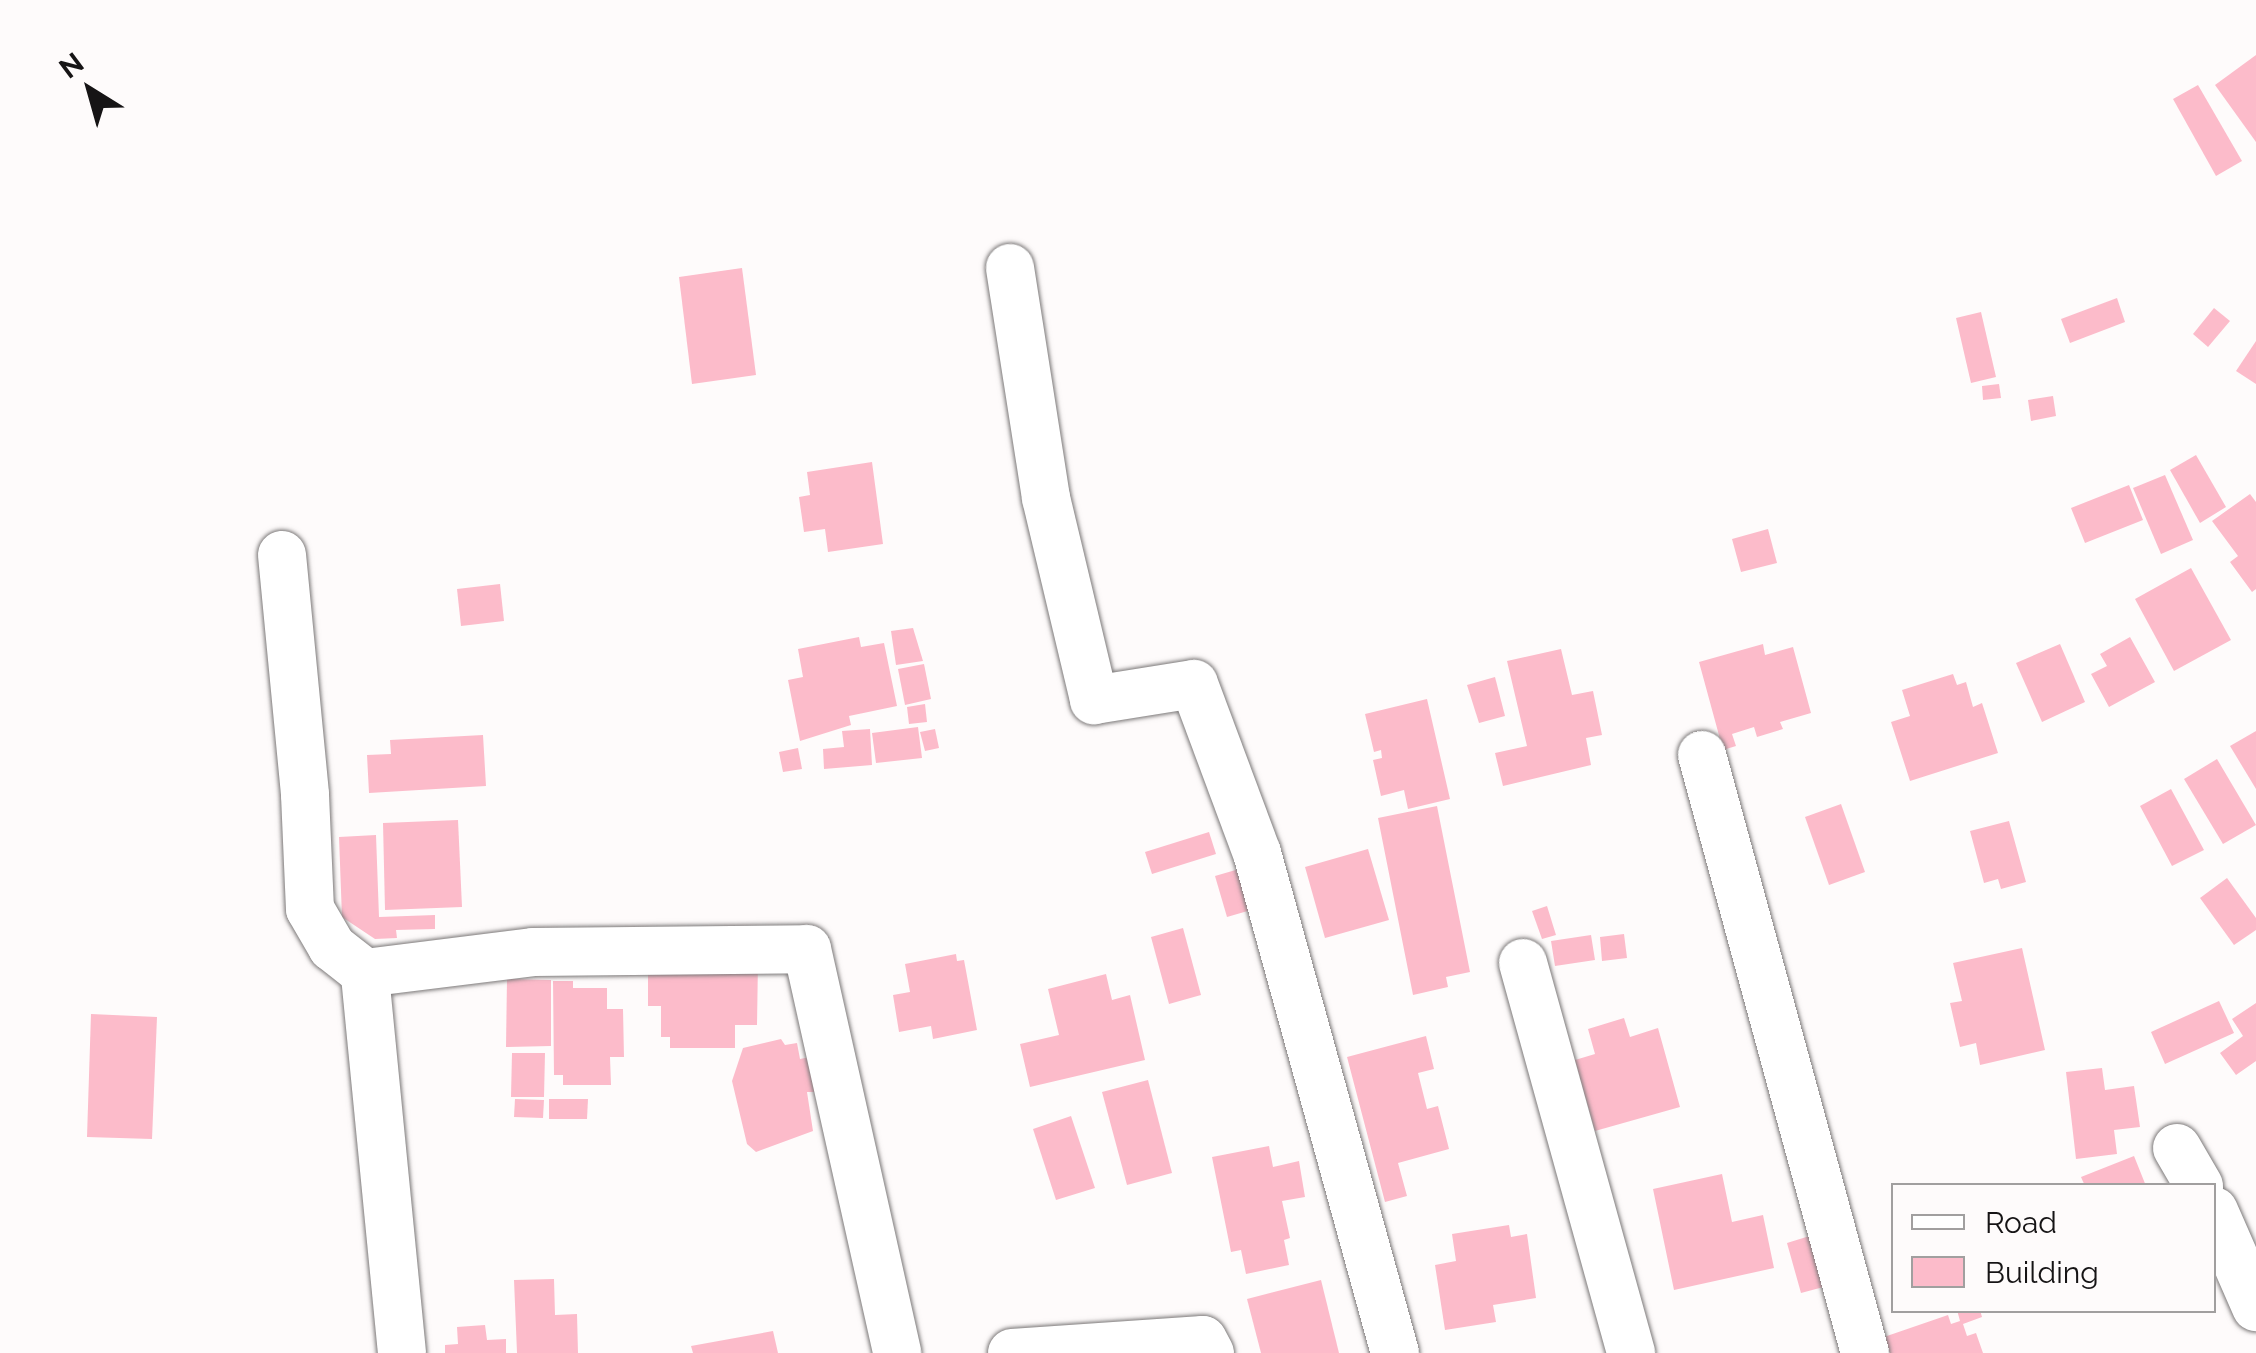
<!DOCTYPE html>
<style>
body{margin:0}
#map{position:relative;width:2256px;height:1353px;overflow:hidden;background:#fefbfb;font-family:Raleway,sans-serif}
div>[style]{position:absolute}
.building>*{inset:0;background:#fcbbca}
.roads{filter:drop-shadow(0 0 2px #7c7979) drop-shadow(0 0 2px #7c7979)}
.minor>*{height:48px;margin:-24px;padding:0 24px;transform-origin:24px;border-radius:24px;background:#fff}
span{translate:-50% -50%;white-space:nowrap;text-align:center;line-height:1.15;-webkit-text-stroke:9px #fefbfb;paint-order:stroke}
.legend{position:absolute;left:1891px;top:1183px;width:325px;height:130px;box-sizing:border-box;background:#fefbfb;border:2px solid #a19f9f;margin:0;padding:12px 18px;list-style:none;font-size:30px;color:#161415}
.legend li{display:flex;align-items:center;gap:20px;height:50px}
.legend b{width:50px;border:2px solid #a19f9f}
.north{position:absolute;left:40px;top:40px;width:100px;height:100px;-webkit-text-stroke:8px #fefbfb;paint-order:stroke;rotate:323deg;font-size:28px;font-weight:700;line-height:40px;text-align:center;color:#161415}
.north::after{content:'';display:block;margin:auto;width:35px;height:45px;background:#161415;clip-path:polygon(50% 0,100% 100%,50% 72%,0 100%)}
</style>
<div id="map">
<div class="building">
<i style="clip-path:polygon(2256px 55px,2256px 142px,2215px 85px)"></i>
<i style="clip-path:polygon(2198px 85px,2242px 161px,2216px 176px,2173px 99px)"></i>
<i style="clip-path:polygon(742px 268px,756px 375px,692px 384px,679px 277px)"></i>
<i style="clip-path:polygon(2117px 298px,2125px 322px,2070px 343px,2061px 319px)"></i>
<i style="clip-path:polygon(2214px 308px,2230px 321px,2208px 347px,2193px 334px)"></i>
<i style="clip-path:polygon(1981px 312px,1996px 377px,1971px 383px,1956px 318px)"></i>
<i style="clip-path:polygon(2256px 341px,2256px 384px,2236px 371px)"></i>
<i style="clip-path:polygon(1999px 384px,2001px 398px,1983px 400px,1982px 386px)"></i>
<i style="clip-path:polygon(2053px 396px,2056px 416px,2031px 421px,2028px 400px)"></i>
<i style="clip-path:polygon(2196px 455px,2226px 507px,2200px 523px,2170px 470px)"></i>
<i style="clip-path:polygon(872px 462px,883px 544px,828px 552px,825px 529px,804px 532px,799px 497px,810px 495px,807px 472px)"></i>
<i style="clip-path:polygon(2165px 475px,2193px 540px,2161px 554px,2133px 488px)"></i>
<i style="clip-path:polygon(2129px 485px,2143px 520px,2085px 543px,2071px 508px)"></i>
<i style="clip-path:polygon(2250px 494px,2256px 502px,2256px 589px,2252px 592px,2230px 562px,2238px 556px,2212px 521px)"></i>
<i style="clip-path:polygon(1768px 529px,1777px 563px,1741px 572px,1732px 539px)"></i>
<i style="clip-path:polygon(2191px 568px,2231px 640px,2174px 671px,2135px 599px)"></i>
<i style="clip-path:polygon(500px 584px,504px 621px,461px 626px,457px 589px)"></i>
<i style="clip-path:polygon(913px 628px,923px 661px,896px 665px,891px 631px)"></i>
<i style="clip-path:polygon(859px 637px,861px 647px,884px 643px,897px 706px,849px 716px,851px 725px,800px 741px,788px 680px,803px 677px,798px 649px)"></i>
<i style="clip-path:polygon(2130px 637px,2155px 682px,2109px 707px,2091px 674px,2107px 666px,2100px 654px)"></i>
<i style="clip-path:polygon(1763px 644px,1765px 655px,1793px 647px,1811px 713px,1780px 722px,1783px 729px,1757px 737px,1754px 727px,1732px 734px,1736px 746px,1723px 750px,1699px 662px)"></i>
<i style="clip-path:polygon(2060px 644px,2085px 702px,2042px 722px,2016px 663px)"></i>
<i style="clip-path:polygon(1561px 649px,1572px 695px,1593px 691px,1602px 735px,1586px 738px,1591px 765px,1503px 786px,1495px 753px,1527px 746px,1507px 661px)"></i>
<i style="clip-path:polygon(924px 664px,931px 699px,905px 705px,898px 669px)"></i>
<i style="clip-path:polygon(1953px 674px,1957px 685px,1966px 682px,1973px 707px,1982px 703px,1998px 753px,1910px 781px,1891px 722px,1910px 716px,1902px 690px)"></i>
<i style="clip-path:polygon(1495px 677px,1505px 716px,1479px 723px,1467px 685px)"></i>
<i style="clip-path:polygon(1427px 699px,1450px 799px,1408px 809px,1404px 790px,1381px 796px,1373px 760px,1382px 758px,1381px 750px,1374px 752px,1365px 714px)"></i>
<i style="clip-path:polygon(925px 704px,927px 722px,909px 724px,907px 707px)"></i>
<i style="clip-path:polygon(918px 727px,922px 758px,876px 763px,872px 733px)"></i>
<i style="clip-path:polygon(870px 729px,872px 765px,824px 769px,823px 749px,844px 747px,842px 731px)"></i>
<i style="clip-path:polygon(935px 729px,939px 748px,925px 751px,920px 732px)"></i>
<i style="clip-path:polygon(2256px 731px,2256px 789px,2230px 746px)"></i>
<i style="clip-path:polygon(483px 735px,486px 786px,369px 793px,367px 755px,391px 754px,390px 740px)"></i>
<i style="clip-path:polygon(798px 748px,802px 769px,783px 772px,779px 752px)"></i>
<i style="clip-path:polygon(2217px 759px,2256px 825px,2223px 844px,2184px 779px)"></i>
<i style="clip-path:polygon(2171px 789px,2204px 850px,2172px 866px,2140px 806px)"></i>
<i style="clip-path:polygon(1841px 804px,1865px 872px,1829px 885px,1805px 817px)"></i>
<i style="clip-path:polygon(1437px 806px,1470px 972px,1446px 977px,1448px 987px,1413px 995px,1378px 818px)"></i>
<i style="clip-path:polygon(458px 820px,462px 907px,385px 910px,383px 823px)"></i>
<i style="clip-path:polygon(2009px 821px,2026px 882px,2001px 889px,1998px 879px,1984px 883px,1970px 831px)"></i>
<i style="clip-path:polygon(1209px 832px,1216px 854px,1152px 874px,1145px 852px)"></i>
<i style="clip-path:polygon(376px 835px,379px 917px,435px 915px,435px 929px,396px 930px,397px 938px,375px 939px,342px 917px,339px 837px)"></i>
<i style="clip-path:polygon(1368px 849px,1389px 920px,1325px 938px,1305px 867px)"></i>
<i style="clip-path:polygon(1246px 867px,1258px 908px,1227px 917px,1215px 876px)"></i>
<i style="clip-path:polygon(2227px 878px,2256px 918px,2256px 930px,2234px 945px,2200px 898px)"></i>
<i style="clip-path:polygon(1547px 906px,1556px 935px,1542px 939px,1532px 911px)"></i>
<i style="clip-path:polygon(1183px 928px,1201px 995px,1169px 1004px,1151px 937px)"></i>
<i style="clip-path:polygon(1624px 934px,1627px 958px,1602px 961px,1600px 937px)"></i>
<i style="clip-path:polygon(1591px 935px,1595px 960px,1555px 966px,1551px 941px)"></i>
<i style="clip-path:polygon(2022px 948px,2045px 1050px,1980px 1065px,1976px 1043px,1960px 1047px,1950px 1003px,1962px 1001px,1953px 963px)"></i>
<i style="clip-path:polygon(956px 954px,957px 961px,964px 960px,977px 1030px,933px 1039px,931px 1026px,899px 1032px,893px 995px,910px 992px,905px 964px)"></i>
<i style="clip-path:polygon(648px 961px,758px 961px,757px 1025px,735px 1025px,735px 1048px,670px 1048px,670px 1037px,661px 1037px,661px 1006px,648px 1006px)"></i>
<i style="clip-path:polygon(1106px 974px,1112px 1000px,1130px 995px,1145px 1060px,1030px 1087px,1020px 1044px,1059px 1035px,1048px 989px)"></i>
<i style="clip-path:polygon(507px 979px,551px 980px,551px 1046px,506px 1047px)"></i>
<i style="clip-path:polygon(553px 981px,573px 981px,573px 988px,607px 988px,607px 1009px,623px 1009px,624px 1057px,610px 1057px,611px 1085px,563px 1085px,563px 1075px,554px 1075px)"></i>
<i style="clip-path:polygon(2219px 1001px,2234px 1033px,2165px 1064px,2151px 1032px)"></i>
<i style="clip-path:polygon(2256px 1003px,2256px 1061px,2236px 1075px,2220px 1053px,2243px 1036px,2232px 1019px)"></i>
<i style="clip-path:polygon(91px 1014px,157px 1017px,152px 1139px,87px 1137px)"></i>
<i style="clip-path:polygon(1624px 1018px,1630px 1037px,1658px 1028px,1680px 1107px,1595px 1131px,1575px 1060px,1595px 1054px,1588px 1029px)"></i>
<i style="clip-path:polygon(1426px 1036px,1434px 1069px,1418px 1073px,1427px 1109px,1438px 1106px,1449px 1149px,1398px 1163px,1407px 1196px,1385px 1202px,1347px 1057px)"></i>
<i style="clip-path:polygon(781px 1039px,785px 1045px,797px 1043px,800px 1059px,810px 1057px,815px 1092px,807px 1092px,813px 1131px,756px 1152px,747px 1144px,732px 1081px,743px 1048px)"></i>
<i style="clip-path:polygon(512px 1053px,545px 1053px,544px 1097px,511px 1097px)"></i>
<i style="clip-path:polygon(2102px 1068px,2105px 1090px,2134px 1086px,2140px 1127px,2114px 1130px,2117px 1154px,2076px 1159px,2066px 1072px)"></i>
<i style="clip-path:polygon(1148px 1080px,1172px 1173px,1127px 1185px,1102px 1092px)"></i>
<i style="clip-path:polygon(515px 1099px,544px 1100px,543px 1118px,514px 1117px)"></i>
<i style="clip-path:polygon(549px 1099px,588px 1099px,587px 1119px,549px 1119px)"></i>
<i style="clip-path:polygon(1071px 1116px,1095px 1188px,1056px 1200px,1033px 1129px)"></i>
<i style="clip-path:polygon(1269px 1146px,1273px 1167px,1299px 1161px,1305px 1197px,1282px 1201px,1290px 1238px,1284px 1240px,1289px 1265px,1246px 1274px,1241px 1250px,1231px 1252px,1212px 1157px)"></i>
<i style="clip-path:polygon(2134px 1156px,2146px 1186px,2085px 1186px,2081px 1177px)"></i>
<i style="clip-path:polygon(1722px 1174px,1732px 1222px,1763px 1215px,1774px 1268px,1674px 1290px,1653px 1189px)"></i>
<i style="clip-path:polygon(1509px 1225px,1511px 1237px,1527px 1234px,1536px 1298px,1493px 1305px,1496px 1322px,1445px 1330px,1435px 1265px,1456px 1261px,1452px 1234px)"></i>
<i style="clip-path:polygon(1816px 1234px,1831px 1285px,1801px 1293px,1787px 1243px)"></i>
<i style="clip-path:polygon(554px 1279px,555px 1315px,577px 1314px,578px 1353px,517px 1353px,514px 1280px)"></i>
<i style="clip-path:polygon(1321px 1280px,1339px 1353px,1261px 1353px,1247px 1299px)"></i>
<i style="clip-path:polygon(1957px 1310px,1980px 1310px,1982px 1317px,1963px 1324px,1967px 1336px,1976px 1333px,1983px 1353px,1890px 1353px,1884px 1337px,1948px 1315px,1951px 1324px,1960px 1321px)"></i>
<i style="clip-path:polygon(485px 1325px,487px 1340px,506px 1339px,506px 1353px,445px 1353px,445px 1345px,458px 1344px,457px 1327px)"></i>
<i style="clip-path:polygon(773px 1331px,778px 1353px,693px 1353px,691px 1346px)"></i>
</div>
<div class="roads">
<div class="minor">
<i style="left:1010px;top:268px;width:233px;rotate:81.1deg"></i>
<i style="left:1046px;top:498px;width:208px;rotate:76.6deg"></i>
<i style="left:1094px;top:700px;width:101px;rotate:-9.1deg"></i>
<i style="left:1194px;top:684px;width:180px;rotate:69.6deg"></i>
<i style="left:1257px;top:853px;width:519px;rotate:74.57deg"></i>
<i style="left:282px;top:555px;width:241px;rotate:84.5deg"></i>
<i style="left:305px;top:795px;width:114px;rotate:87.5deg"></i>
<i style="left:310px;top:909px;width:44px;rotate:59.9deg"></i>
<i style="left:332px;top:947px;width:42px;rotate:38.2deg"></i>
<i style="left:1702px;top:755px;width:620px;rotate:74.75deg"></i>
<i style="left:1523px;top:963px;width:405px;rotate:74.5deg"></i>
<i style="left:2177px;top:1148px;width:44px;rotate:59.9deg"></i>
<i style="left:2214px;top:1211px;width:105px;rotate:66.4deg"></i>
<i style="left:402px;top:1353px;width:382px;rotate:-95.6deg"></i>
<i style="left:365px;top:973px;width:169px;rotate:-7.1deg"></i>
<i style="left:533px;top:952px;width:274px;rotate:-0.6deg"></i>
<i style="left:807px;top:949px;width:414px;rotate:77.4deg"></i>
<i style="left:1012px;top:1353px;width:191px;rotate:-3.9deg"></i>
<i style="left:1203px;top:1340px;width:15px;rotate:62deg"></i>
</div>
</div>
<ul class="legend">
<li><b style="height:12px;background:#fff"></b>Road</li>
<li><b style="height:28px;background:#fcbbca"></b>Building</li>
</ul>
<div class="north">N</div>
</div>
